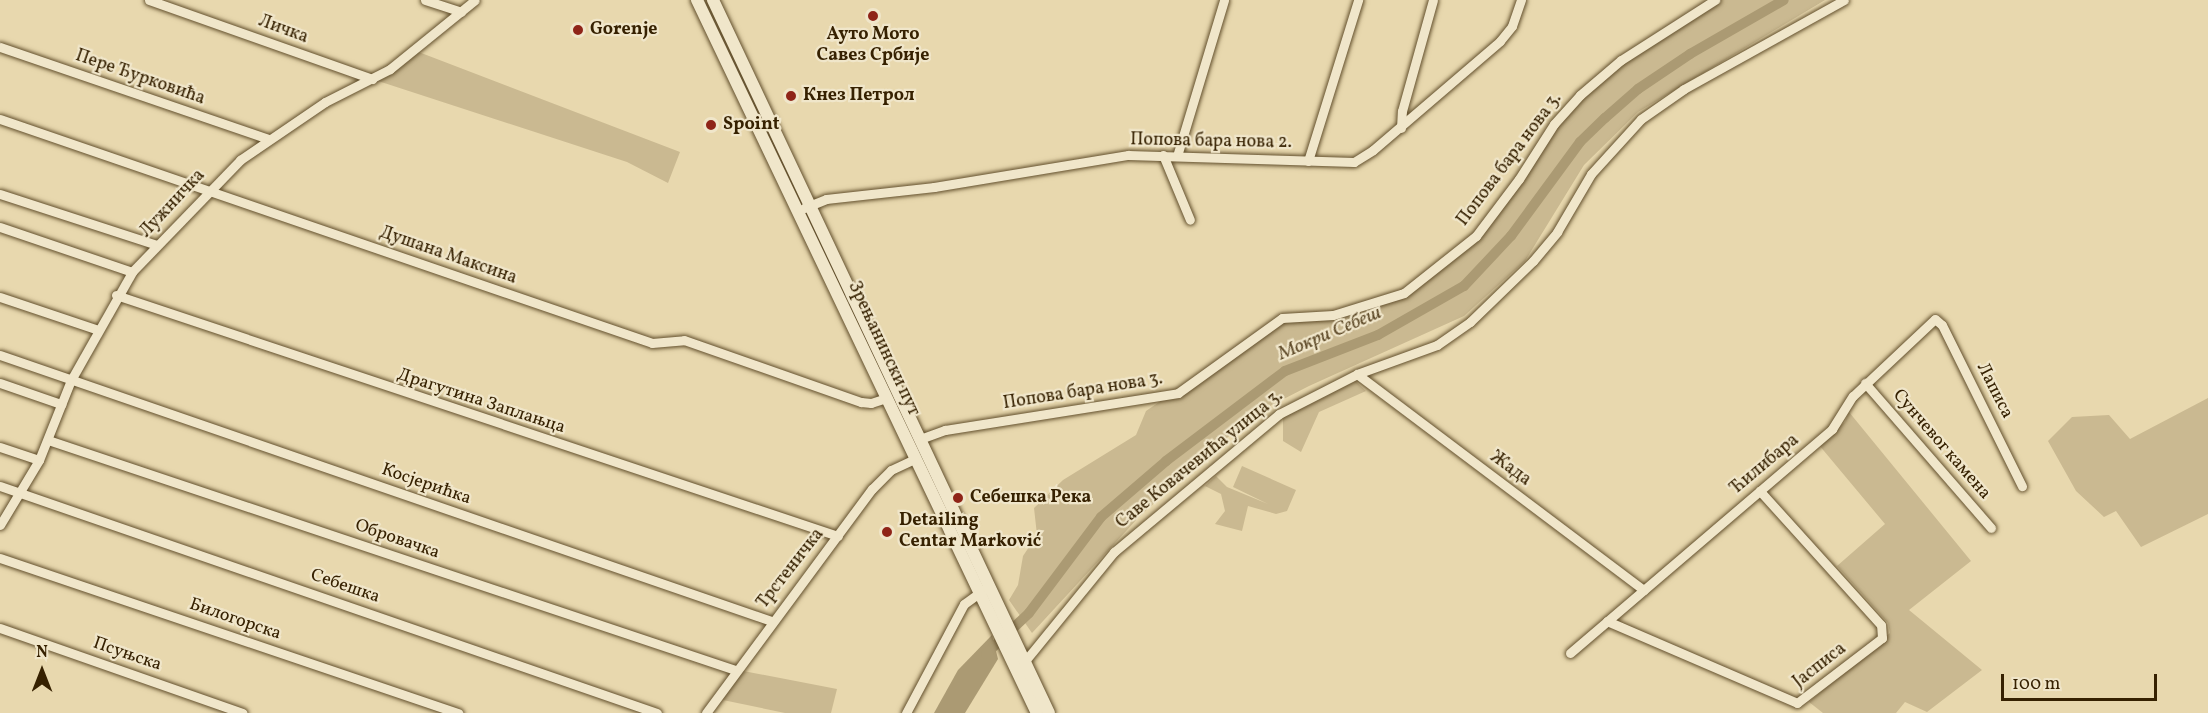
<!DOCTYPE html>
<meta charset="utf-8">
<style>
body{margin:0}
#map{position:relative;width:2208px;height:713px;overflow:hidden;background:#e8d8ae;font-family:Vollkorn,serif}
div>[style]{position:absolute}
.green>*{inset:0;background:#cab991}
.water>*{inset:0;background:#ab9a73}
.canal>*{height:10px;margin:-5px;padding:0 5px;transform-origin:5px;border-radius:5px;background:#ab9a73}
.roads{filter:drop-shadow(0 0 2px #624f2c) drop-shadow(0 0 2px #624f2c)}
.street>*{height:9px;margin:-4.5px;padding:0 4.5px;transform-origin:4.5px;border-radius:4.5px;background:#f0e6ca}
.secondary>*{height:12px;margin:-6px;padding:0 6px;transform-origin:6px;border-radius:6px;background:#f0e6ca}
.dots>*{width:16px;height:16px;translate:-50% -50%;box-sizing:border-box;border:3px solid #f0e6ca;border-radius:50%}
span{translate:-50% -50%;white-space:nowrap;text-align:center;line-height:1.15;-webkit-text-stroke:4.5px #f0e6ca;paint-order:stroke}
.street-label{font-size:18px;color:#362101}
.poi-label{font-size:18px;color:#362101;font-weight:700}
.left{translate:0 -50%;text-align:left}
.water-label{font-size:20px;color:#5f4b29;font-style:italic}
.north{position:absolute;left:12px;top:641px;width:60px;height:60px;-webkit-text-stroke:4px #f0e6ca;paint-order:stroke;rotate:0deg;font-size:16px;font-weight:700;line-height:24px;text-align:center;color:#362101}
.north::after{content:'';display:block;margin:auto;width:21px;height:27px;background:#362101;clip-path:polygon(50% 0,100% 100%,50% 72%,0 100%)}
.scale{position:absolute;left:2001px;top:674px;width:156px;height:27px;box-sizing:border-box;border:3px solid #362101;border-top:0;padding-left:8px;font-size:18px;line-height:21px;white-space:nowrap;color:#362101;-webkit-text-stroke:4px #f0e6ca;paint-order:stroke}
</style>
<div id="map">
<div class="green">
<i style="clip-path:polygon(1715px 0,1825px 0,1638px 112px,1584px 165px,1525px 261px,1464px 316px,1309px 386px,1268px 407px,1219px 444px,1139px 517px,1032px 633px,1009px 600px,1018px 585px,1023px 556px,1037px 535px,1034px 508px,1063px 480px,1136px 435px,1146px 411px,1282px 318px,1318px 316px,1404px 293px,1476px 236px,1554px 124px,1601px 76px)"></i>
<i style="clip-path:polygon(416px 51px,680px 152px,668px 183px,627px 162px,372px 79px)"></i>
<i style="clip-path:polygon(1353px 379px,1366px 391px,1319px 412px,1301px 452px,1283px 441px,1283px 418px,1301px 404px)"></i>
<i style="clip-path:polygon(2208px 398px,2208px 514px,2141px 547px,2116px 511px,2104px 517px,2076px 491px,2048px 441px,2072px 417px,2109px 415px,2130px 439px)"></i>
<i style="clip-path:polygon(1849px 412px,1971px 561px,1909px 610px,1982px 670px,1927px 712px,1905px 702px,1896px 713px,1823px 713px,1809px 702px,1890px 633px,1888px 623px,1837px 566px,1885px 524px,1819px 445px,1845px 422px)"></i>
<i style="clip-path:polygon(1242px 466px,1296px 490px,1287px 511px,1276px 514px,1248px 506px,1242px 531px,1215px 524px,1225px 511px,1221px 494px,1205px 486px,1216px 476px,1227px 487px,1268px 504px,1233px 487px)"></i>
<i style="clip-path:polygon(738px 670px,837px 689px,831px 713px,785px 713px,718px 699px)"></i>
</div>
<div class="water">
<i style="clip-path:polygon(992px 635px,998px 659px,965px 713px,934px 713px,958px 670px)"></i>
</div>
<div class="canal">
<i style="left:986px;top:654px;width:59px;rotate:-43.6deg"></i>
<i style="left:1029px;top:613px;width:120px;rotate:-53.1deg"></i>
<i style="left:1101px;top:517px;width:86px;rotate:-40.7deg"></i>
<i style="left:1166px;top:461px;width:149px;rotate:-37.1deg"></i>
<i style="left:1285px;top:371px;width:100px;rotate:-21.2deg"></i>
<i style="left:1378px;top:335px;width:99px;rotate:-29.7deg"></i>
<i style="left:1464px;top:286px;width:69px;rotate:-46.8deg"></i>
<i style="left:1511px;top:236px;width:117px;rotate:-53.7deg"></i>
<i style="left:1580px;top:142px;width:35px;rotate:-44deg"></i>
<i style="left:1605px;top:118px;width:44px;rotate:-41.3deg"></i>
<i style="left:1638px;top:89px;width:63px;rotate:-33.9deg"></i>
<i style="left:1690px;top:54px;width:108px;rotate:-29.9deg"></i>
</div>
<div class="roads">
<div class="street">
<i style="left:149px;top:0;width:237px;rotate:19.5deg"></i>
<i style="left:425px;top:0;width:38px;rotate:18deg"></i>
<i style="left:0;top:47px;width:284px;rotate:18.9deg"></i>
<i style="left:0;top:119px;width:689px;rotate:18.96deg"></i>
<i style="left:652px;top:343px;width:32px;rotate:-5deg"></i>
<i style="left:684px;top:340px;width:188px;rotate:19.3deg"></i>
<i style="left:861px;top:402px;width:10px;rotate:6deg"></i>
<i style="left:871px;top:403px;width:16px;rotate:-18deg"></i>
<i style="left:1401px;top:128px;width:17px;rotate:-87deg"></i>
<i style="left:1402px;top:111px;width:115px;rotate:-74.4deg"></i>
<i style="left:1163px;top:155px;width:70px;rotate:67.4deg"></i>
<i style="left:1177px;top:156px;width:163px;rotate:-73.2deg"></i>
<i style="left:1308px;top:161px;width:169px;rotate:-72.7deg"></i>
<i style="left:0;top:194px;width:165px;rotate:18deg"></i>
<i style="left:804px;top:208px;width:24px;rotate:-22deg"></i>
<i style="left:826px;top:199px;width:109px;rotate:-6.3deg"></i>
<i style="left:934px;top:187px;width:197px;rotate:-9.4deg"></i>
<i style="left:1128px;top:155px;width:226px;rotate:1.8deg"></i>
<i style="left:1354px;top:162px;width:22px;rotate:-32deg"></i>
<i style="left:1373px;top:150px;width:167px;rotate:-40.6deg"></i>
<i style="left:1500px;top:41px;width:19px;rotate:-51deg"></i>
<i style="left:1512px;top:26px;width:28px;rotate:-71deg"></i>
<i style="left:0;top:227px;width:139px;rotate:18.8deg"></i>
<i style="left:116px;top:295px;width:761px;rotate:18.46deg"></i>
<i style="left:0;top:297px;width:103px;rotate:18.6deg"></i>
<i style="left:0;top:355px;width:816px;rotate:19.03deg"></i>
<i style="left:1357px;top:374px;width:359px;rotate:37deg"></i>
<i style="left:0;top:383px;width:65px;rotate:19deg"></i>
<i style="left:1865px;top:383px;width:192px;rotate:49deg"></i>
<i style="left:920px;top:439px;width:27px;rotate:-20deg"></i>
<i style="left:945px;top:430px;width:236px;rotate:-9deg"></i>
<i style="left:1178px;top:393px;width:128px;rotate:-35.8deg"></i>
<i style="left:1282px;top:318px;width:51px;rotate:-3.4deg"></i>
<i style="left:1333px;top:315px;width:74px;rotate:-17.2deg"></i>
<i style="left:1404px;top:293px;width:92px;rotate:-38.4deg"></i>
<i style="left:1476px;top:236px;width:71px;rotate:-53deg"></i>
<i style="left:1519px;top:179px;width:65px;rotate:-57.5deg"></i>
<i style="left:1554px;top:124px;width:39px;rotate:-48deg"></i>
<i style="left:1580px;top:95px;width:54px;rotate:-40.5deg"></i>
<i style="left:1621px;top:60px;width:112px;rotate:-32.6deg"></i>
<i style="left:48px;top:440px;width:724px;rotate:18.51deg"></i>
<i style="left:0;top:447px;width:41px;rotate:18.4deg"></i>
<i style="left:0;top:486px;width:695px;rotate:19.06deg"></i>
<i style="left:0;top:525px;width:76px;rotate:-59deg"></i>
<i style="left:39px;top:460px;width:86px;rotate:-68.2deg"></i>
<i style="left:71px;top:380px;width:124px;rotate:-60.5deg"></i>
<i style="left:132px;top:272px;width:156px;rotate:-46deg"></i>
<i style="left:240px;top:160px;width:103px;rotate:-34.3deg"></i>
<i style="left:325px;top:102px;width:73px;rotate:-26.9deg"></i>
<i style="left:390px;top:69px;width:109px;rotate:-39.1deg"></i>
<i style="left:0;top:558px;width:484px;rotate:18.7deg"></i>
<i style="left:1607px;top:621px;width:207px;rotate:23.3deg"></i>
<i style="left:1797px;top:703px;width:107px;rotate:-37.4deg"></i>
<i style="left:1882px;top:638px;width:13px;rotate:-94deg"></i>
<i style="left:1881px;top:625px;width:181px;rotate:-132.1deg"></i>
<i style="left:0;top:628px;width:257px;rotate:19.3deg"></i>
<i style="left:1570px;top:653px;width:345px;rotate:-40.5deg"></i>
<i style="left:1832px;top:429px;width:39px;rotate:-58deg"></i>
<i style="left:1853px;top:396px;width:112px;rotate:-43.2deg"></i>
<i style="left:1935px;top:319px;width:9px;rotate:41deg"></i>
<i style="left:1942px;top:325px;width:180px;rotate:63.6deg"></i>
<i style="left:1025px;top:661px;width:141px;rotate:-50.8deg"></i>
<i style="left:1114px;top:552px;width:215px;rotate:-39.9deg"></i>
<i style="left:1279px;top:414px;width:88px;rotate:-27.1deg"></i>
<i style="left:1357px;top:374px;width:85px;rotate:-19.9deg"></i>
<i style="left:1437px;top:345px;width:40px;rotate:-34.9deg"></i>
<i style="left:1470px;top:322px;width:88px;rotate:-44.1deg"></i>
<i style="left:1533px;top:261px;width:38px;rotate:-50deg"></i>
<i style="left:1557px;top:232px;width:67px;rotate:-59.6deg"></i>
<i style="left:1591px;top:174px;width:74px;rotate:-47.7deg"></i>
<i style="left:1641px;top:119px;width:52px;rotate:-34.9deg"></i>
<i style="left:1684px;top:89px;width:183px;rotate:-29.1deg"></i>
<i style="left:706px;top:713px;width:279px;rotate:-53.5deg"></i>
<i style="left:872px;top:489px;width:27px;rotate:-45deg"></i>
<i style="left:891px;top:470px;width:26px;rotate:-25deg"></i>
<i style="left:906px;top:713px;width:123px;rotate:-62deg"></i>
<i style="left:964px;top:604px;width:24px;rotate:-36deg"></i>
</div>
<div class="secondary">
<i style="left:697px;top:0;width:790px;rotate:64.51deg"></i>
<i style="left:713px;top:0;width:788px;rotate:64.77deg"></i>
</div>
</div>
<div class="dots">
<i style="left:873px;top:16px;background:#8f2418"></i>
<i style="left:578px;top:30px;background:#8f2418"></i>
<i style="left:791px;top:96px;background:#8f2418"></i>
<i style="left:711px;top:125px;background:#8f2418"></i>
<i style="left:958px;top:498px;background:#8f2418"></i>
<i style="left:887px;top:532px;background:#8f2418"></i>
</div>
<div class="street-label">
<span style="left:283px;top:30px;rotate:20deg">Личка</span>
<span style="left:140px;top:78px;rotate:19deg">Пере Ђурковића</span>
<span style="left:1211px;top:142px;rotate:1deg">Попова бара нова 2.</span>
<span style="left:1510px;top:160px;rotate:-53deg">Попова бара нова 3.</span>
<span style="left:173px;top:204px;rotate:-47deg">Лужничка</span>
<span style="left:448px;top:256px;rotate:19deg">Душана Максина</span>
<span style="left:883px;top:349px;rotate:65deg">Зрењанински пут</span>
<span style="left:1994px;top:391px;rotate:63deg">Лаписа</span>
<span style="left:1083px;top:392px;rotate:-9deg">Попова бара нова 3.</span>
<span style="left:481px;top:402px;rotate:18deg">Драгутина Заплањца</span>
<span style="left:1941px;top:445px;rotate:49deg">Сунчевог камена</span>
<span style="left:1200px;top:460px;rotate:-39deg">Саве Ковачевића улица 3.</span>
<span style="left:1765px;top:465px;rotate:-40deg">Ћилибара</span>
<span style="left:1510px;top:469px;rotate:36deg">Жада</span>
<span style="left:426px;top:485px;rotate:19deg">Косјерићка</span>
<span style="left:397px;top:540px;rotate:19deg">Обровачка</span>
<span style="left:791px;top:569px;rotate:-52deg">Трстеничка</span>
<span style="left:345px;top:587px;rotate:19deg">Себешка</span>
<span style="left:235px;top:620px;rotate:19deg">Билогорска</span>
<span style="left:127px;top:655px;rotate:19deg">Псуњска</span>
<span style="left:1820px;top:666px;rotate:-38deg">Јасписа</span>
</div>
<div class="poi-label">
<span class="left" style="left:590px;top:30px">Gorenje</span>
<span style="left:873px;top:46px">Ауто Мото<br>Савез Србије</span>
<span class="left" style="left:803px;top:96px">Кнез Петрол</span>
<span class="left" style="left:723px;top:125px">Spoint</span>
<span class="left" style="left:970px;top:498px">Себешка Река</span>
<span class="left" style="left:899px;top:532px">Detailing<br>Centar Marković</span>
</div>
<div class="water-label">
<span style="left:1330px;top:334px;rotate:-23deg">Мокри Себеш</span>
</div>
<div class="north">N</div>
<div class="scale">100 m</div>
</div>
